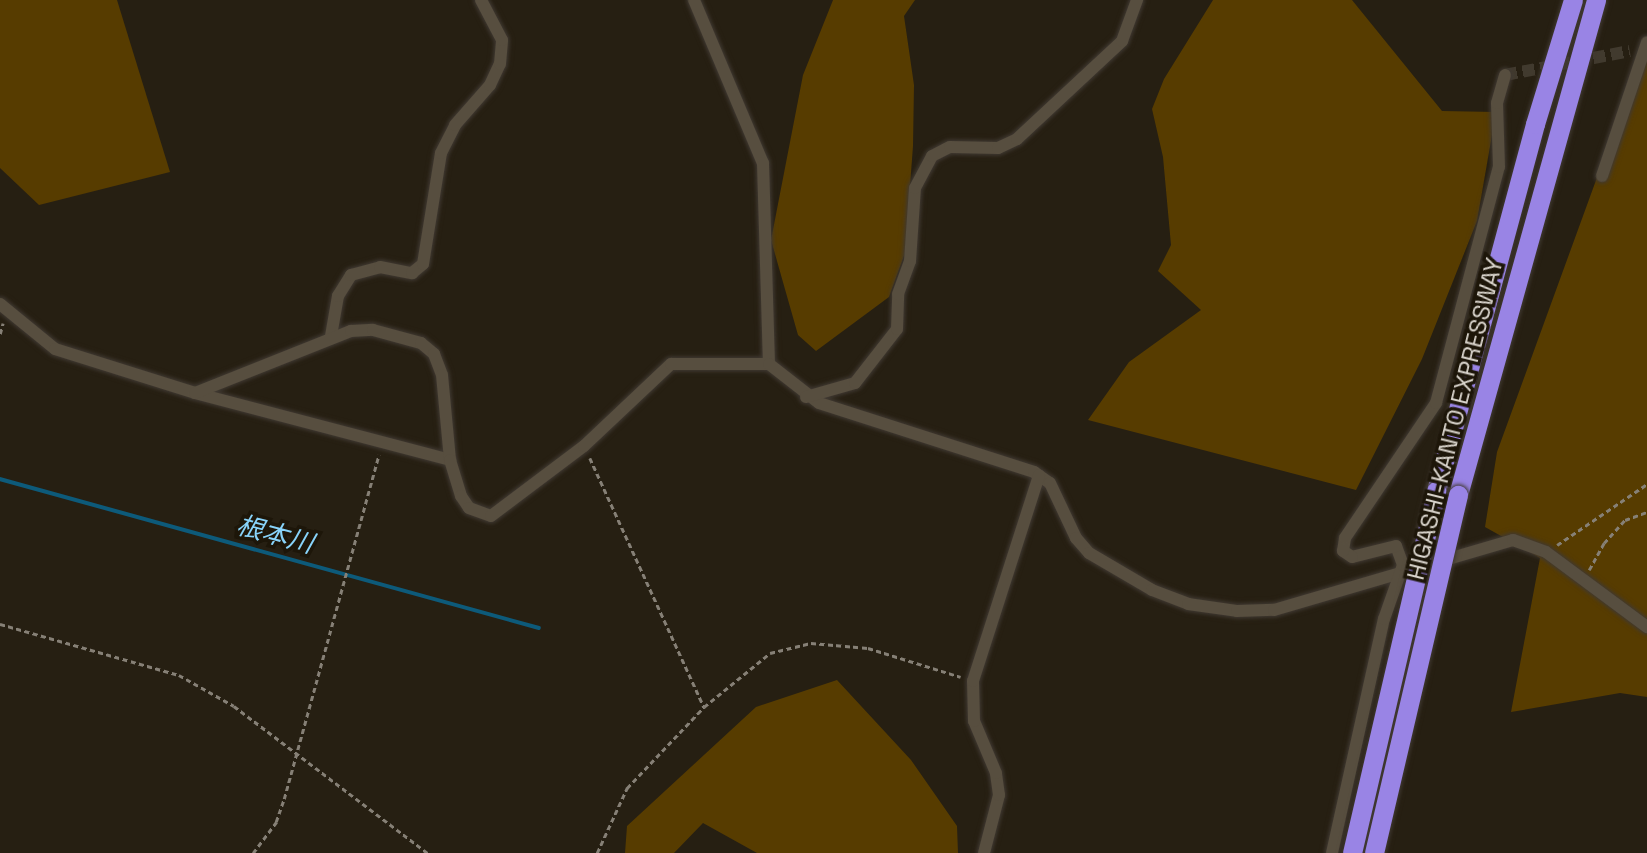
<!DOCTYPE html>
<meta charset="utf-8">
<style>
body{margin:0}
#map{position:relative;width:1647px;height:853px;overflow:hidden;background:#261f12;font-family:"Space Grotesk","Noto Sans JP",sans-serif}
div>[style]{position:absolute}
.green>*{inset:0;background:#573c00}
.stream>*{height:3.5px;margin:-1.75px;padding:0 1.75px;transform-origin:1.75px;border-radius:1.75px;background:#0d5a7a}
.minor-tunnel>*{height:12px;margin-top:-6px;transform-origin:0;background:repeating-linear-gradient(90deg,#413a2e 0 12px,transparent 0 18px)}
.path>*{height:2.5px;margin-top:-1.25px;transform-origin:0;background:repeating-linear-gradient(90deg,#868076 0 5px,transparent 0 8.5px)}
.roads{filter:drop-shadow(0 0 2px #403932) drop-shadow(0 0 2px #403932)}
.minor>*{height:12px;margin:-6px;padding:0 6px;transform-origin:6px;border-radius:6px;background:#574e3f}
.highway>*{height:19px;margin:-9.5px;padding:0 9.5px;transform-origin:9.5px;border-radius:9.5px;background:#9984e5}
.bridges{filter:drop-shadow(0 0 2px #403932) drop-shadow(0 0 2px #403932)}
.highway-bridge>*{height:19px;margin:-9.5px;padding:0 9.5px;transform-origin:9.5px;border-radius:9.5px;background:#9984e5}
span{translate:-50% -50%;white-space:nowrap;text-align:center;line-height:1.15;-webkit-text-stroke:7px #1d1609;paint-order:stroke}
.street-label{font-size:24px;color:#dbd6ce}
.water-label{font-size:26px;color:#88d3fa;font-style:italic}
</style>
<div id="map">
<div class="green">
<i style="clip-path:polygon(0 0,117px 0,170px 172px,39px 205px,0 168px)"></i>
<i style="clip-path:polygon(833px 0,915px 0,904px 16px,914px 85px,913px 146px,905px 253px,889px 297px,816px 351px,798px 335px,771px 240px,803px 75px)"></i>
<i style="clip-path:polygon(1213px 0,1352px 0,1442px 111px,1496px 112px,1477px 221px,1422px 359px,1356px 490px,1088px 420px,1129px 362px,1201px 310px,1158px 271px,1171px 245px,1163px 157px,1152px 109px,1164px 79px)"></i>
<i style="clip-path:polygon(1647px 51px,1647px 697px,1620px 693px,1511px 712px,1540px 558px,1485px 527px,1497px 452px,1642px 54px)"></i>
<i style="clip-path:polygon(837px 680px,911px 760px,957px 826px,958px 853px,757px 853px,703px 823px,674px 853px,625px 853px,627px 826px,756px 707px)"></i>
</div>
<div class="stream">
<i style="left:0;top:479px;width:559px;rotate:15.45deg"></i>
</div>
<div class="minor-tunnel">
<i style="left:1505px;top:75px;width:127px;rotate:-10.9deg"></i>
</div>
<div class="path">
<i style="left:0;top:334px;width:11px;rotate:-75deg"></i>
<i style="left:590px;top:458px;width:274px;rotate:65.4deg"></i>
<i style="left:1557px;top:545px;width:109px;rotate:-34.1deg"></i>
<i style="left:1589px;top:570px;width:31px;rotate:-61deg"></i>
<i style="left:1604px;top:543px;width:31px;rotate:-48deg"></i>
<i style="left:1625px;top:520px;width:23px;rotate:-20deg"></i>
<i style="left:0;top:624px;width:186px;rotate:15.9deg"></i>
<i style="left:179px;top:675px;width:63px;rotate:29.4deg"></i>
<i style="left:234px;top:706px;width:243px;rotate:37.2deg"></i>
<i style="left:253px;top:853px;width:39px;rotate:-53deg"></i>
<i style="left:276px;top:822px;width:24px;rotate:-71deg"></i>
<i style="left:284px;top:799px;width:357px;rotate:-74.6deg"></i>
<i style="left:597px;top:853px;width:72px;rotate:-65.2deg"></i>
<i style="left:627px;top:788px;width:112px;rotate:-46.5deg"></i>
<i style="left:704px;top:707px;width:85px;rotate:-39.3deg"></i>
<i style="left:770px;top:653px;width:42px;rotate:-13.7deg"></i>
<i style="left:811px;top:643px;width:57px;rotate:5deg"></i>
<i style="left:868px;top:648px;width:97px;rotate:17.3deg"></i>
</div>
<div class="roads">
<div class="minor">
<i style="left:694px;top:0;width:177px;rotate:67.1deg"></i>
<i style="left:763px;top:163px;width:201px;rotate:88.3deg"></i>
<i style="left:1602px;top:176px;width:141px;rotate:-71.4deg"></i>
<i style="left:0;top:304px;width:71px;rotate:39.3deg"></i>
<i style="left:55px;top:349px;width:147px;rotate:17.4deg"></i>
<i style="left:195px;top:393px;width:264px;rotate:14.7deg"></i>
<i style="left:331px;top:336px;width:41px;rotate:-80.1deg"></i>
<i style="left:338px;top:296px;width:25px;rotate:-58deg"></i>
<i style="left:351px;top:275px;width:30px;rotate:-15deg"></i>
<i style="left:380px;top:267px;width:33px;rotate:11deg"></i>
<i style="left:412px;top:273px;width:14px;rotate:-39deg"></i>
<i style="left:423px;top:264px;width:112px;rotate:-80.8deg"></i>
<i style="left:441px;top:153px;width:31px;rotate:-63deg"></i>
<i style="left:455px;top:125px;width:53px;rotate:-48.8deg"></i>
<i style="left:490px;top:85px;width:23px;rotate:-65deg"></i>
<i style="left:500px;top:64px;width:24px;rotate:-85deg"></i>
<i style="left:502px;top:40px;width:45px;rotate:-117.7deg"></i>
<i style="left:195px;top:393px;width:168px;rotate:-21.7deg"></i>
<i style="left:351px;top:331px;width:22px;rotate:-3deg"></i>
<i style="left:373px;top:330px;width:50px;rotate:15.2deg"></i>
<i style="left:421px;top:343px;width:17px;rotate:40deg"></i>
<i style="left:434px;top:354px;width:22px;rotate:69deg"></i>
<i style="left:442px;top:375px;width:85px;rotate:84.6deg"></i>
<i style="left:450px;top:460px;width:38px;rotate:73deg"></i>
<i style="left:461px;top:496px;width:14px;rotate:56deg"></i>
<i style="left:469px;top:508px;width:23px;rotate:20deg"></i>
<i style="left:491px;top:516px;width:116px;rotate:-37deg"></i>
<i style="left:584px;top:446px;width:120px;rotate:-43.3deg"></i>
<i style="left:671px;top:364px;width:98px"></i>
<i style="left:769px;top:364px;width:63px;rotate:38deg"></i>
<i style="left:819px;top:403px;width:226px;rotate:17.8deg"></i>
<i style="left:1034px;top:472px;width:19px;rotate:35deg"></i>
<i style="left:1050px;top:483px;width:61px;rotate:64.7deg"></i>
<i style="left:1076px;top:538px;width:20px;rotate:49deg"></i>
<i style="left:1089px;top:553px;width:73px;rotate:30.4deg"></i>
<i style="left:1152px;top:590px;width:39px;rotate:21deg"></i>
<i style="left:1188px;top:604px;width:49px;rotate:8.1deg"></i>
<i style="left:1237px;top:611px;width:37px;rotate:-2deg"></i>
<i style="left:1274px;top:610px;width:249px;rotate:-16.3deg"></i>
<i style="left:1513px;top:540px;width:35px;rotate:20deg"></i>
<i style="left:1546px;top:552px;width:126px;rotate:36.6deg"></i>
<i style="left:806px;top:397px;width:51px;rotate:-15.9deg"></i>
<i style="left:855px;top:383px;width:68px;rotate:-52.1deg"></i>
<i style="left:897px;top:329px;width:35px;rotate:-88deg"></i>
<i style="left:898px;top:294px;width:35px;rotate:-70deg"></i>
<i style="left:910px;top:261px;width:73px;rotate:-86.1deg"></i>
<i style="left:915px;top:188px;width:36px;rotate:-62deg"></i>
<i style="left:932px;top:156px;width:20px;rotate:-27deg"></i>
<i style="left:950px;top:147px;width:48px;rotate:1.2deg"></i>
<i style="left:998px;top:148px;width:21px;rotate:-25deg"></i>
<i style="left:1017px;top:139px;width:144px;rotate:-43deg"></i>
<i style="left:1122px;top:41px;width:44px;rotate:-69.9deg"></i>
<i style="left:984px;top:853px;width:60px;rotate:-75.5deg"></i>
<i style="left:999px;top:795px;width:22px;rotate:-98deg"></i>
<i style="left:996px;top:773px;width:56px;rotate:-112.9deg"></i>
<i style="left:974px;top:721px;width:40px;rotate:-91.4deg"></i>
<i style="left:973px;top:681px;width:216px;rotate:-72.2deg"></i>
<i style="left:1332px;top:853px;width:240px;rotate:-77.5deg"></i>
<i style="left:1384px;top:619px;width:57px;rotate:-70.6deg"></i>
<i style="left:1403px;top:565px;width:20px;rotate:-110deg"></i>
<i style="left:1396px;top:546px;width:45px;rotate:166deg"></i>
<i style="left:1352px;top:557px;width:11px;rotate:-146deg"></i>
<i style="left:1343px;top:551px;width:13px;rotate:-81deg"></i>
<i style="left:1345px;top:538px;width:163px;rotate:-56deg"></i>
<i style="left:1436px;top:403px;width:244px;rotate:-75.1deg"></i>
<i style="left:1499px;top:167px;width:64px;rotate:-91.8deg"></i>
<i style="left:1497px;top:103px;width:29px;rotate:-74deg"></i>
</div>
<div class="highway">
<i style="left:1436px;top:491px;width:380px;rotate:-74.9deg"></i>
<i style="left:1535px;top:124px;width:130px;rotate:-73deg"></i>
<i style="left:1458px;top:495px;width:514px;rotate:-74.42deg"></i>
</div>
</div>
<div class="bridges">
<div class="highway-bridge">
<i style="left:1352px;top:853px;width:372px;rotate:-76.9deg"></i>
<i style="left:1374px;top:853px;width:368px;rotate:-76.8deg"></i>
</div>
</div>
<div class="street-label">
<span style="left:1455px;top:419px;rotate:-76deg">HIGASHI-KANTO EXPRESSWAY</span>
</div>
<div class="water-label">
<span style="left:275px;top:535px;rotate:15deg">根本川</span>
</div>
</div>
